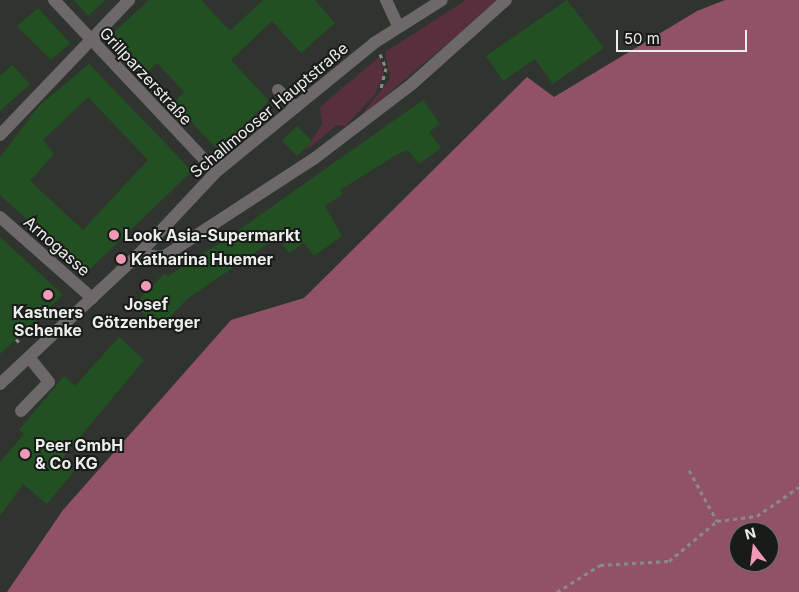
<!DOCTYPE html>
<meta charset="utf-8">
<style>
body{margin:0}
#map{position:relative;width:799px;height:592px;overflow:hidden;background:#2f342e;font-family:Inter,sans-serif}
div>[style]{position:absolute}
.green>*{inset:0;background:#572f3d}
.forest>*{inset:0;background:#915268}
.building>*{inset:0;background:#235023}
.path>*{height:3px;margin-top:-1.5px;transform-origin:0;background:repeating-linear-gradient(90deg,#878b86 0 4px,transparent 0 8px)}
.minor>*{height:12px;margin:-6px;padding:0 6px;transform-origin:6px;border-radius:6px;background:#6d696a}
.dots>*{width:14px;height:14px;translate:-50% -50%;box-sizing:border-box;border:2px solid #191b18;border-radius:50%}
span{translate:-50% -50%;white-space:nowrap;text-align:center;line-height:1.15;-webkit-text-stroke:4px #191b18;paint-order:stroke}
.street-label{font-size:16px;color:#ebefeb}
.poi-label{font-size:16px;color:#ebefeb;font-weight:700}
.left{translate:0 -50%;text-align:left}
.north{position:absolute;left:729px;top:522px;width:50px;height:50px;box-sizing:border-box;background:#191b18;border:1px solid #6d706c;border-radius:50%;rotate:345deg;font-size:14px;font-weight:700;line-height:20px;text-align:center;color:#ebefeb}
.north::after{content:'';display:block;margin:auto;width:18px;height:22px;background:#f09ab7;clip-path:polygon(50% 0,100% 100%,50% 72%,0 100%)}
.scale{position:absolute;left:616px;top:30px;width:131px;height:22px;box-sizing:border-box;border:2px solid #ebefeb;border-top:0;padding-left:6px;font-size:15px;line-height:18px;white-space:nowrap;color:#ebefeb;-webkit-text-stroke:4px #191b18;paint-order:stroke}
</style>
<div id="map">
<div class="green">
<i style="clip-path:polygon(466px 0,499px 0,358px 119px,390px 79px,385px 52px)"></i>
<i style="clip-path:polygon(379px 57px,384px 74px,375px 94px,346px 126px,337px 125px,305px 151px,322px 124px,320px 107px)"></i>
</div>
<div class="forest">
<i style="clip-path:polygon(evenodd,725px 0,799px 0,799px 592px,7px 592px,63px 510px,231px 320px,304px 298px,527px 77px,554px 97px,697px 11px,725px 0,739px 532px,769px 532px,769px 562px,739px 562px,739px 532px)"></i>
</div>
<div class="building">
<i style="clip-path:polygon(74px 0,106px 0,88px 16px)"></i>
<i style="clip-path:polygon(149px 0,201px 0,230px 31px,263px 0,315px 0,335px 23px,301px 53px,272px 21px,231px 60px,269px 101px,218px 150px,173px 103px,184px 92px,157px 63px,145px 74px,110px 36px)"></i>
<i style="clip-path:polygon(567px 0,604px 48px,553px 84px,535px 59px,503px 81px,486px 56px)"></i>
<i style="clip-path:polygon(38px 8px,70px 43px,51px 60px,17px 26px)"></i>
<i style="clip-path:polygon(evenodd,89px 64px,192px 171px,86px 273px,0 195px,0 157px,40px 105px,89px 64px,88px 97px,148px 160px,83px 230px,30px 181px,54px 154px,43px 140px,88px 97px)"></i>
<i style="clip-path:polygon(12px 65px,30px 84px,0 111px,0 76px)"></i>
<i style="clip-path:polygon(423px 100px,440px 124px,429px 132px,441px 148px,419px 164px,408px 150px,398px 154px,340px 190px,343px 194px,325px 206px,342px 236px,314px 256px,304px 243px,289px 253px,278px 237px,187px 299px,158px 329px,134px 304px,165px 273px,168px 276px,229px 237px)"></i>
<i style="clip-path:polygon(297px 126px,312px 141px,297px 156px,282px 141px)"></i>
<i style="clip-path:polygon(0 237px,63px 295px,0 354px)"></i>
<i style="clip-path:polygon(119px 337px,144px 360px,61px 460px,74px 471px,47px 504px,23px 484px,0 516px,0 462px,24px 434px,19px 430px,64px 376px,75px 386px)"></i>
</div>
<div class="path">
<i style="left:380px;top:54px;width:15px;rotate:67deg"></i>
<i style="left:386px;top:68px;width:21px;rotate:104deg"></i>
<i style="left:16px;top:339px;width:4px;rotate:45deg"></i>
<i style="left:689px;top:470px;width:58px;rotate:61.2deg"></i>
<i style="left:557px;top:592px;width:51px;rotate:-32.1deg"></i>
<i style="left:600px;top:565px;width:69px;rotate:-3.3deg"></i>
<i style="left:669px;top:561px;width:62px;rotate:-39.8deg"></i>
<i style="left:717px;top:521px;width:40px;rotate:-7.1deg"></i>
<i style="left:757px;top:516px;width:51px;rotate:-34.6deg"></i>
</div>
<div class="minor">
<i style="left:54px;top:0;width:236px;rotate:46.7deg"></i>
<i style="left:386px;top:0;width:29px;rotate:65deg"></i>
<i style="left:278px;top:90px;width:24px;rotate:45deg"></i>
<i style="left:0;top:135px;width:187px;rotate:-46.3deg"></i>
<i style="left:0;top:217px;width:123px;rotate:41.4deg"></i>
<i style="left:139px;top:254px;width:24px;rotate:7deg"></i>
<i style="left:163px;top:257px;width:181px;rotate:-33.1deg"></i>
<i style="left:315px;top:158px;width:122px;rotate:-37.3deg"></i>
<i style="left:412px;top:84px;width:126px;rotate:-41.8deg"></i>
<i style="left:0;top:384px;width:190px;rotate:-43.1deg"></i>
<i style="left:139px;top:254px;width:112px;rotate:-46.8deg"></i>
<i style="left:216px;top:172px;width:204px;rotate:-39.2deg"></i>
<i style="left:374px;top:43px;width:80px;rotate:-32.3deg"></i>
<i style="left:21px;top:411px;width:40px;rotate:-46deg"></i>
<i style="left:49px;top:382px;width:32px;rotate:-129deg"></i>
</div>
<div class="dots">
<i style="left:114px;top:235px;background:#f09ab7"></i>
<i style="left:121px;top:259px;background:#f09ab7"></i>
<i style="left:146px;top:286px;background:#f09ab7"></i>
<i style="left:48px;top:295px;background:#f09ab7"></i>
<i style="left:25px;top:454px;background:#f09ab7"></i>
</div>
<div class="street-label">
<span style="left:146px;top:76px;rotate:47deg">Grillparzerstraße</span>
<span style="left:269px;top:110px;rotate:-40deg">Schallmooser Hauptstraße</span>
<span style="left:57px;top:246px;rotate:41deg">Arnogasse</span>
</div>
<div class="poi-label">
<span class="left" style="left:124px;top:235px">Look Asia-Supermarkt</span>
<span class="left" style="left:131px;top:259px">Katharina Huemer</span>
<span style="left:146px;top:313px">Josef<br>Götzenberger</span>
<span style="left:48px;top:321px">Kastners<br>Schenke</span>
<span class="left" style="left:35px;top:454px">Peer GmbH<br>&amp; Co KG</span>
</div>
<div class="north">N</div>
<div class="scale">50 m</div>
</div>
